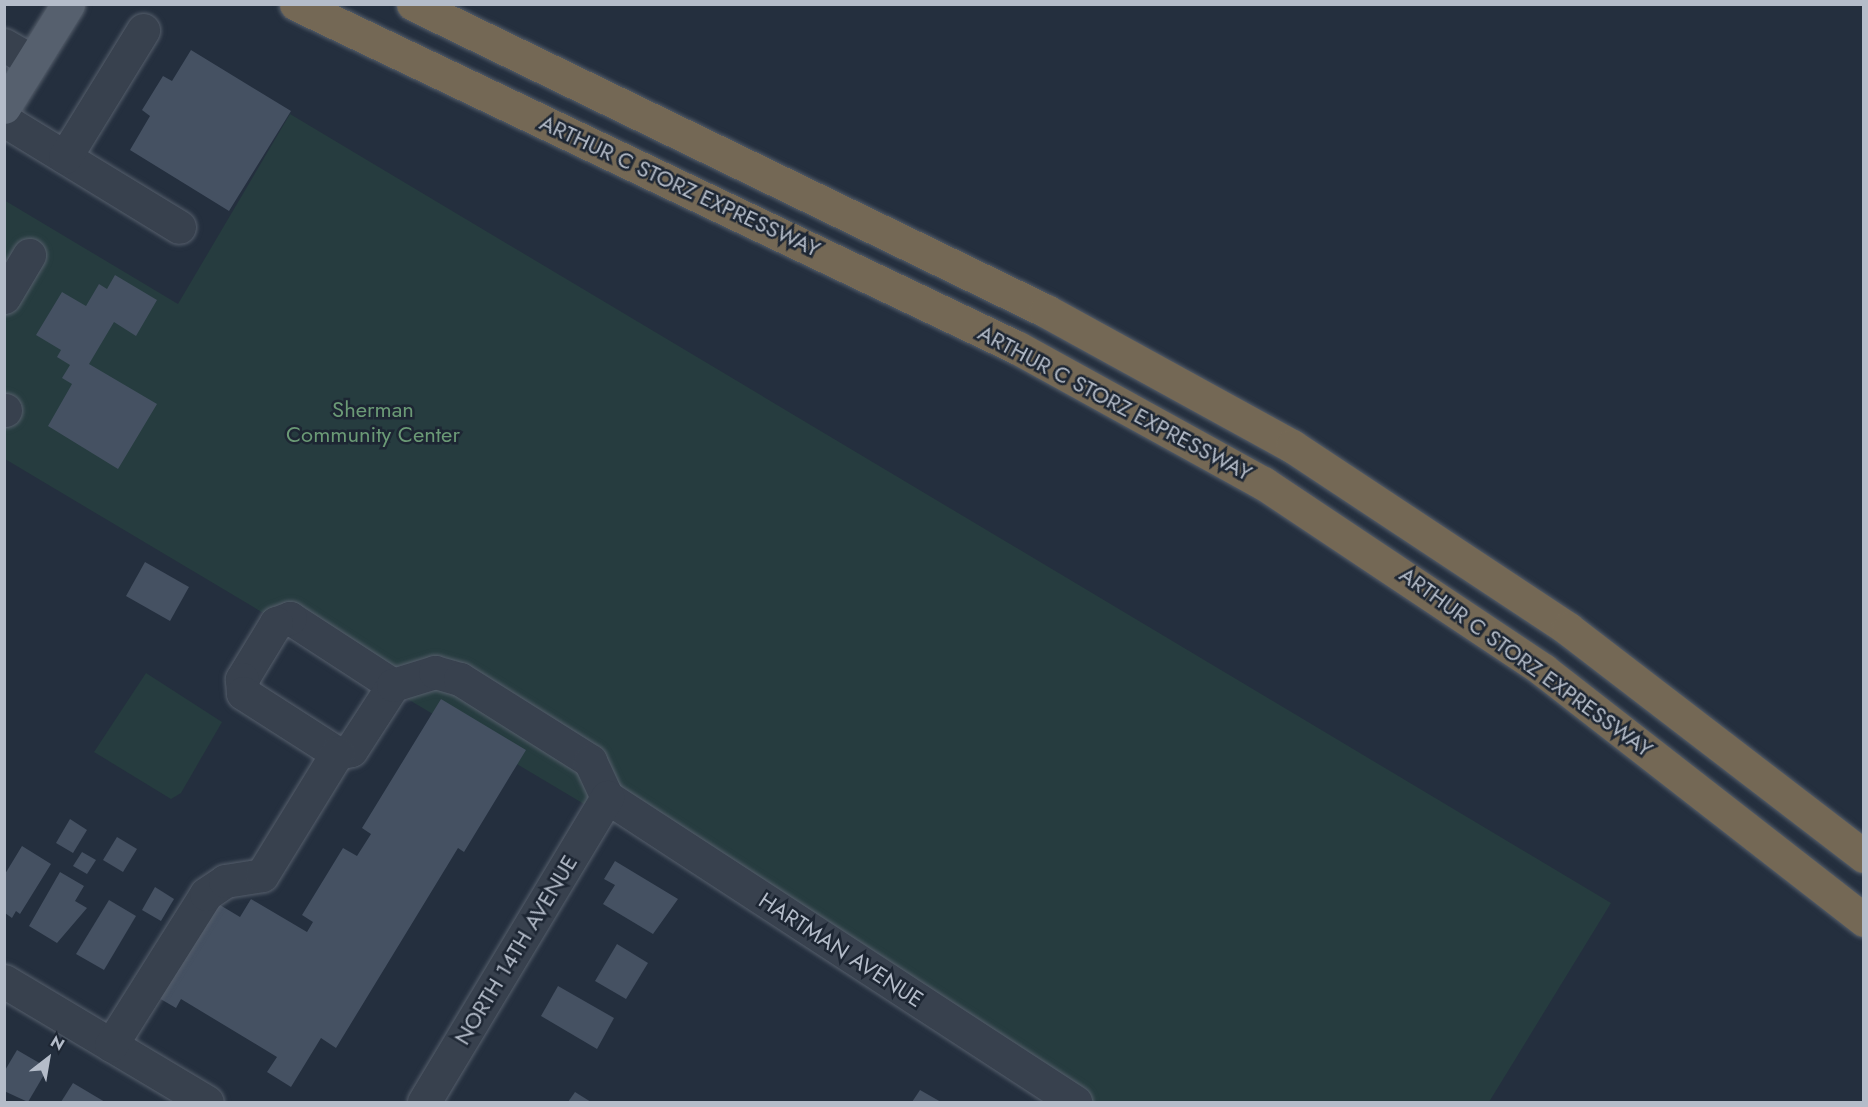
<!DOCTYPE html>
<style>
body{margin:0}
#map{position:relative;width:1868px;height:1107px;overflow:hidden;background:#242f3e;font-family:Jost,sans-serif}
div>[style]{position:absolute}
.green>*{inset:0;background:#263c3f}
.building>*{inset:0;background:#455162}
.roads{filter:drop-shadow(0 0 2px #565f6c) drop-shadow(0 0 2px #565f6c)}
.minor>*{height:33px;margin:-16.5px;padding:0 16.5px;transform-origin:16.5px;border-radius:16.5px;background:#38414e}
.major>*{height:33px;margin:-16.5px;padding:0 16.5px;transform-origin:16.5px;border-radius:16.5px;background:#56606e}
.highway>*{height:33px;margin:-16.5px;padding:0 16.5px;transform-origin:16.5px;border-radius:16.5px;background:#746855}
span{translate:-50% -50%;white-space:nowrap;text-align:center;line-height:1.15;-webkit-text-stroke:5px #1d2633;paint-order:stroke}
.street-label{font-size:22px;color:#b4bcc9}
.park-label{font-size:22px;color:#6b9a76}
.frame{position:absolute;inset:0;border:6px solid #b4bcc9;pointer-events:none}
.north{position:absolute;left:18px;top:1029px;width:60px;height:60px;-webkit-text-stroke:4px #1d2633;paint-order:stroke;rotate:31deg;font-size:16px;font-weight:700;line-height:24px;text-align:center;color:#b4bcc9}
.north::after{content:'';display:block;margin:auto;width:21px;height:27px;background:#b4bcc9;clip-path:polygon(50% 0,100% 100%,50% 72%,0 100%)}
</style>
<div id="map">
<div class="green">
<i style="clip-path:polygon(290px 114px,1611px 903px,1489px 1102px,1084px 1102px,5px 459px,4px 200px,178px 304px)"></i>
<i style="clip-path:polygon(146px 673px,222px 722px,181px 793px,171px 799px,94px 752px)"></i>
</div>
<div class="building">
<i style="clip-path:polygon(191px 50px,291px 111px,229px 211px,130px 150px,150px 116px,142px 110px,163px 76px,172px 81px)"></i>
<i style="clip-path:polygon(115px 275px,157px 300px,136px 336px,114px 322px,89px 364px,157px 404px,118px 469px,48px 426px,72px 384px,62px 378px,70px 365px,57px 357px,61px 350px,36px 335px,62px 292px,86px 306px,99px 284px,107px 289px)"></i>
<i style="clip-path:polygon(145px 562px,189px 587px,170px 621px,126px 596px)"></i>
<i style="clip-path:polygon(441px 699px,526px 750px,464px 852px,458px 848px,336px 1048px,321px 1038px,291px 1087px,267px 1072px,277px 1057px,181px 999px,176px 1008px,152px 994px,210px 899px,240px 917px,251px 899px,307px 932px,313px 922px,302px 915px,343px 848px,357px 856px,371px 834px,362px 828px)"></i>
<i style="clip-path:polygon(70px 819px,87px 830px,73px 853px,56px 843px)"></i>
<i style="clip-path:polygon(117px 837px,137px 849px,123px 872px,103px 860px)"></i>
<i style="clip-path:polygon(22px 846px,51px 864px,20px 914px,16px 911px,12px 918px,5px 913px,5px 874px)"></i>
<i style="clip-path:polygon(82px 852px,96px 860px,87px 874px,73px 866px)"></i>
<i style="clip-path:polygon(615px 861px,678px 899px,653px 934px,603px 904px,615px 885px,604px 879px)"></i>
<i style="clip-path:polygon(60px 872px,84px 886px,75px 901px,87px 908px,57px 943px,29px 926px)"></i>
<i style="clip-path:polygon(155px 887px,174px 899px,161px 921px,142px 910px)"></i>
<i style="clip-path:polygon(109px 900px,136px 916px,104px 970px,76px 954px)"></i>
<i style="clip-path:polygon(617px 944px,648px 963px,626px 999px,595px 981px)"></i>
<i style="clip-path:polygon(558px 986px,614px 1018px,597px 1049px,541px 1016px)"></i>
<i style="clip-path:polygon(17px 1050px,48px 1068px,28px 1102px,4px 1091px,4px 1072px)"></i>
<i style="clip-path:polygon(73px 1083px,105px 1102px,61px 1102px)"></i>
<i style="clip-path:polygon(920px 1090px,941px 1102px,912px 1102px)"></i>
<i style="clip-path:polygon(575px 1092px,591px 1102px,568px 1102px)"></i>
</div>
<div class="roads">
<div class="minor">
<i style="left:4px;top:45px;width:32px;rotate:30deg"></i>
<i style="left:4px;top:120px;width:205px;rotate:31.4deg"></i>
<i style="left:65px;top:157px;width:149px;rotate:-58.4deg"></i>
<i style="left:4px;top:297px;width:49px;rotate:-59.2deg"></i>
<i style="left:4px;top:410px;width:1px"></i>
<i style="left:393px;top:685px;width:123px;rotate:-147deg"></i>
<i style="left:290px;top:618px;width:15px;rotate:160deg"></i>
<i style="left:276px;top:623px;width:66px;rotate:121.3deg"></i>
<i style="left:242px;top:679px;width:14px;rotate:86deg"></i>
<i style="left:243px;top:693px;width:112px;rotate:32.6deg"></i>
<i style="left:337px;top:753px;width:14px;rotate:-12deg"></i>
<i style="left:351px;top:750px;width:77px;rotate:-57.1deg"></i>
<i style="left:393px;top:685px;width:44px;rotate:-17.2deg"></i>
<i style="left:435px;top:672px;width:26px;rotate:16deg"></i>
<i style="left:460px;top:679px;width:154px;rotate:32.2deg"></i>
<i style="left:590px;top:761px;width:40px;rotate:65deg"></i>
<i style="left:607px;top:797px;width:559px;rotate:33.09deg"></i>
<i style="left:4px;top:981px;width:236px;rotate:30.8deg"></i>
<i style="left:111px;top:1045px;width:178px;rotate:-57.8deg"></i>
<i style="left:206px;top:894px;width:23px;rotate:-34deg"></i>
<i style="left:225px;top:881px;width:37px;rotate:-9deg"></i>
<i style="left:262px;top:875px;width:143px;rotate:-58.4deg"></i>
<i style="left:424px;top:1102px;width:356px;rotate:-59deg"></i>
</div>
<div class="major">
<i style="left:4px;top:107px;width:121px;rotate:-58.1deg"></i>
</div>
<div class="highway">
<i style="left:296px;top:4px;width:800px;rotate:25.48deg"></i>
<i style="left:1018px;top:348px;width:280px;rotate:28.9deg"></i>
<i style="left:1263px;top:483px;width:337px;rotate:33.7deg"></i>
<i style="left:1543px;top:670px;width:407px;rotate:37.9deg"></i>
<i style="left:413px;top:4px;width:704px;rotate:25.87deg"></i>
<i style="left:1046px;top:311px;width:281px;rotate:28.8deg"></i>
<i style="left:1292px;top:446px;width:331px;rotate:33.5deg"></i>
<i style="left:1568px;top:629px;width:373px;rotate:37.5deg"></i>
</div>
</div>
<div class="street-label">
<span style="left:680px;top:186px;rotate:25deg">ARTHUR C STORZ EXPRESSWAY</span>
<span style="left:1115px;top:403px;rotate:28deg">ARTHUR C STORZ EXPRESSWAY</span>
<span style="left:1526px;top:662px;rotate:36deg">ARTHUR C STORZ EXPRESSWAY</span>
<span style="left:516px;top:950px;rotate:-59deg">NORTH 14TH AVENUE</span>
<span style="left:841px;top:950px;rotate:33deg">HARTMAN AVENUE</span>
</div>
<div class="park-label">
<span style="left:373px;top:422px">Sherman<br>Community Center</span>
</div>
<div class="frame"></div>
<div class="north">N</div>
</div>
